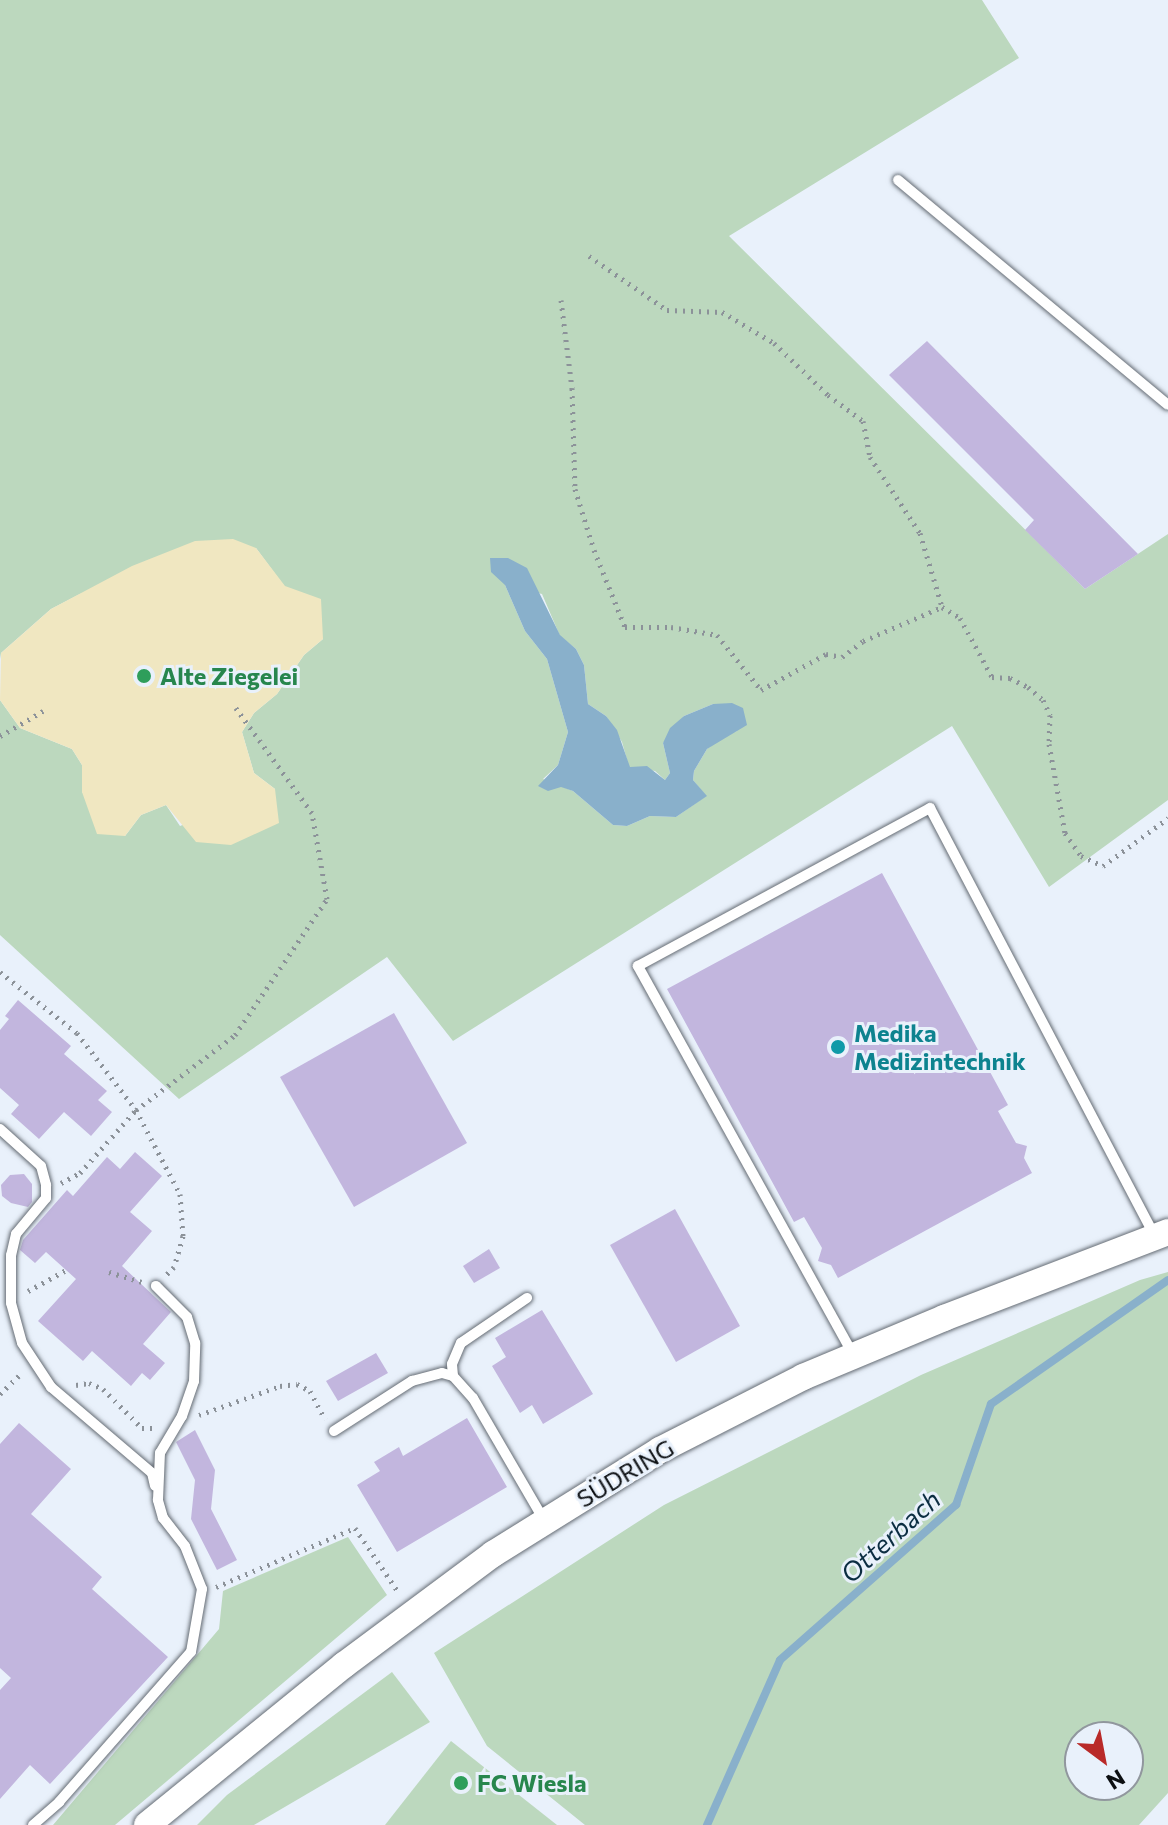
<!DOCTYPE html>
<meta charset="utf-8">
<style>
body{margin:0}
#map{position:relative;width:1168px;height:1825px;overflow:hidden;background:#e9f1fb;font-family:Commissioner,sans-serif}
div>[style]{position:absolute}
.green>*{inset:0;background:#bcd8be}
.sand>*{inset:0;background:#f0e7c1}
.water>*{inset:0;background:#89b0cb}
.stream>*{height:8px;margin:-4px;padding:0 4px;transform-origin:4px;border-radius:4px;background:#89b0cb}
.building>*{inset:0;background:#c2b6de}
.path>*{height:5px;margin-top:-2.5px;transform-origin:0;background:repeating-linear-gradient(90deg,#8c9299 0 2px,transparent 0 8px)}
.roads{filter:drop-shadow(0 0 2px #656c74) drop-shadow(0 0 2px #656c74)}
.service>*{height:10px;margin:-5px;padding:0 5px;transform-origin:5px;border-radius:5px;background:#fff}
.tertiary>*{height:26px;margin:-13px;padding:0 13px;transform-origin:13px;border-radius:13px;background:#fff}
.dots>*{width:22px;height:22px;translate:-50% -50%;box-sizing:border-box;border:4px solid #e9f1fb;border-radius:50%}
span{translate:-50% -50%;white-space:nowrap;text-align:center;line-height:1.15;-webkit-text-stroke:6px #e9f1fb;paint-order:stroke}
.leisure-label{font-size:24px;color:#27864d;font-weight:700}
.left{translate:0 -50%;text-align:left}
.culture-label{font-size:24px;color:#0d838f;font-weight:700}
.street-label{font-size:24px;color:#0c0f12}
.water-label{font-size:26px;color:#0b2d41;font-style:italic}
.north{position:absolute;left:1064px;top:1721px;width:80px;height:80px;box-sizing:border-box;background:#e9f1fb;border:2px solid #91979e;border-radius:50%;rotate:148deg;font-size:22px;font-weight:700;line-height:32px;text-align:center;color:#0c0f12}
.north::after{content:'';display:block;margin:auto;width:28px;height:36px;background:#b92a29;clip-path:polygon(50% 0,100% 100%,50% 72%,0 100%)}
</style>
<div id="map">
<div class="green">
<i style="clip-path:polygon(evenodd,0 0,982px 0,1019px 58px,729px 236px,1085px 589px,1168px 534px,1168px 800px,1049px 887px,952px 726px,453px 1041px,387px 957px,179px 1099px,0 935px,0 700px,20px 728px,72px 749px,82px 765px,82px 792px,125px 836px,141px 815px,166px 805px,180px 826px,275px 789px,254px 773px,242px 732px,254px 713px,277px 694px,304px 655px,323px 639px,256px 548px,80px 594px,51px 609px,1px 653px,0 659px,0 0,505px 585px,542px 594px,560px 636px,576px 649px,584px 665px,588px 704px,606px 716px,622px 742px,629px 767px,655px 771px,665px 780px,670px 773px,663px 743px,684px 716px,713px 704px,737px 731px,726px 734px,707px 749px,694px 771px,693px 780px,706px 796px,676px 817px,650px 816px,627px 826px,613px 825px,573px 791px,543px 779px,558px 765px,568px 732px,547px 659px,525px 631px,505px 585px)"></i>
<i style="clip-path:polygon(evenodd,1168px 1272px,1168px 1793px,1139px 1825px,585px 1825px,487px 1746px,434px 1653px,664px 1505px,921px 1375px,1140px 1280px,1168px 1272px,1080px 1737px,1128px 1737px,1128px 1785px,1080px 1785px,1080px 1737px)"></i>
<i style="clip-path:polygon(348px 1537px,387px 1595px,115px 1825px,53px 1825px,219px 1629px,223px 1591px)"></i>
<i style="clip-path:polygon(392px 1672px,430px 1722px,254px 1825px,197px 1825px,227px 1795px)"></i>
<i style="clip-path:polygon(451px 1741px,557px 1825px,385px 1825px)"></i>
</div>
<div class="sand">
<i style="clip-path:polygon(233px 539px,256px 548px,285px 586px,321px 599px,323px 639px,304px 655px,277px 694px,254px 713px,242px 732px,254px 773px,275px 789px,279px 823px,231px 845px,196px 842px,166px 805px,141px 815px,125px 836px,97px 834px,82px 792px,82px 765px,72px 749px,20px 728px,0 700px,1px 653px,51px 609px,132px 566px,195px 541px)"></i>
</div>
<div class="water">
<i style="clip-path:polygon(490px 558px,508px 558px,527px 568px,560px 635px,576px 649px,584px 665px,588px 704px,606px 716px,617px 730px,630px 767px,647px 766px,665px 780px,670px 773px,663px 743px,670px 728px,684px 716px,713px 704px,732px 703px,743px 708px,747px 725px,707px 749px,694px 771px,693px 780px,707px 796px,676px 817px,650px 816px,627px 826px,613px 825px,573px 791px,561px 787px,548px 791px,538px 786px,558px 765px,568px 732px,547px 659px,525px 631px,505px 585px,491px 572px)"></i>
</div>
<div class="stream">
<i style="left:707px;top:1825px;width:180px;rotate:-66.1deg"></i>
<i style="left:780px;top:1660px;width:235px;rotate:-41.4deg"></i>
<i style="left:956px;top:1505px;width:107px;rotate:-70.9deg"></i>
<i style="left:991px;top:1404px;width:216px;rotate:-35deg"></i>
</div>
<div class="building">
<i style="clip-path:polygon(927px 341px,1138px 554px,1085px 589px,1025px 530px,1034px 520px,889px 375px)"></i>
<i style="clip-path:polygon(882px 873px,1008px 1105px,998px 1111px,1016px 1143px,1027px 1146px,1024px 1158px,1032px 1173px,838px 1278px,831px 1265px,818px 1261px,822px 1248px,804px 1217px,794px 1222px,667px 989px)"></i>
<i style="clip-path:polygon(18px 1000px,71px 1046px,64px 1054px,107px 1091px,98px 1100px,112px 1112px,91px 1136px,64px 1112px,39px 1139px,11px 1114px,19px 1105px,0 1088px,0 1030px,9px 1019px,5px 1016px)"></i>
<i style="clip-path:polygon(394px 1013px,467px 1143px,354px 1207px,280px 1077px)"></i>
<i style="clip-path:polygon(135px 1152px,162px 1176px,130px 1212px,152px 1231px,122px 1266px,171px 1312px,143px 1344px,165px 1363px,150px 1380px,142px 1373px,131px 1386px,92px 1351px,83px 1361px,38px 1321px,76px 1279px,46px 1252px,35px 1263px,20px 1250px,23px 1240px,67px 1190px,73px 1196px,107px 1157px,120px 1169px)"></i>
<i style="clip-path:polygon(24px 1174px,32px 1184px,32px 1202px,28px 1207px,11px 1203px,2px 1196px,1px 1185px,10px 1175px)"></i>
<i style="clip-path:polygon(675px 1209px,740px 1326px,676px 1362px,610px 1245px)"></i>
<i style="clip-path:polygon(489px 1249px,500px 1268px,474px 1283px,463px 1266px)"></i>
<i style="clip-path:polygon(542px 1310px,593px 1394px,543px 1424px,532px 1405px,520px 1413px,492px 1366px,506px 1357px,495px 1338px)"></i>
<i style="clip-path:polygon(376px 1353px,388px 1373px,338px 1401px,326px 1381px)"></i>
<i style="clip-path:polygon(467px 1418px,507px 1487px,397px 1552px,357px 1485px,380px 1471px,374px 1462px,399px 1447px,403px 1456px)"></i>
<i style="clip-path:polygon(19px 1423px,71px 1469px,31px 1514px,102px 1577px,92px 1589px,168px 1657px,50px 1784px,30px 1765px,0 1799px,0 1690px,11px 1678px,0 1668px,0 1444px)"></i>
<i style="clip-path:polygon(195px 1430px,215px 1470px,211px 1509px,237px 1560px,217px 1570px,191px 1519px,195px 1480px,176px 1442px)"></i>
</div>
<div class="path">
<i style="left:589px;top:256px;width:95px;rotate:34.7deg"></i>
<i style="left:667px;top:310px;width:55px;rotate:2.1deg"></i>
<i style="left:722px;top:312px;width:61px;rotate:30.8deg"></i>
<i style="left:774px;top:343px;width:75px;rotate:43.9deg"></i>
<i style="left:828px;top:395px;width:44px;rotate:36.6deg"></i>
<i style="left:863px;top:421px;width:37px;rotate:79deg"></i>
<i style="left:870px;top:457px;width:91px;rotate:56.7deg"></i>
<i style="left:920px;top:533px;width:77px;rotate:73.4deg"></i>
<i style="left:561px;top:300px;width:89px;rotate:82.9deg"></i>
<i style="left:572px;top:388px;width:101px;rotate:88.3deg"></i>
<i style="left:575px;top:489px;width:64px;rotate:72.7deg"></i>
<i style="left:594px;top:550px;width:83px;rotate:68.1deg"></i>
<i style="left:625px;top:627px;width:46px"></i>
<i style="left:671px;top:627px;width:47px;rotate:9.9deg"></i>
<i style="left:717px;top:635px;width:70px;rotate:51.3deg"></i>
<i style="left:761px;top:690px;width:74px;rotate:-29deg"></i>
<i style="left:826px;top:654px;width:16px;rotate:11deg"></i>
<i style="left:842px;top:657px;width:26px;rotate:-37deg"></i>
<i style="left:863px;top:641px;width:86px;rotate:-23.3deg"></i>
<i style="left:942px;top:607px;width:21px;rotate:31deg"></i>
<i style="left:960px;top:618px;width:67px;rotate:61.5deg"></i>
<i style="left:992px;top:677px;width:18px;rotate:3deg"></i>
<i style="left:1010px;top:678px;width:20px;rotate:27deg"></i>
<i style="left:1028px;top:687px;width:20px;rotate:41deg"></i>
<i style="left:1043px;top:700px;width:17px;rotate:65deg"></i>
<i style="left:1050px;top:715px;width:29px;rotate:92deg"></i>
<i style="left:1049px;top:744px;width:90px;rotate:79.8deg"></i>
<i style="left:1065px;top:833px;width:28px;rotate:55deg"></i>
<i style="left:1081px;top:856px;width:24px;rotate:24deg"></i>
<i style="left:1103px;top:866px;width:81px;rotate:-36.4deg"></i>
<i style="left:0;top:736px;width:50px;rotate:-30.2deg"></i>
<i style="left:0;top:972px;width:98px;rotate:38.4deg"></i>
<i style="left:77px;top:1033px;width:97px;rotate:52.5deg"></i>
<i style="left:136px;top:1110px;width:95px;rotate:62.4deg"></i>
<i style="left:180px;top:1194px;width:42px;rotate:85.9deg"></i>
<i style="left:183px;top:1236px;width:32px;rotate:106deg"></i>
<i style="left:174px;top:1267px;width:11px;rotate:135deg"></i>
<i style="left:61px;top:1183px;width:21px;rotate:-28deg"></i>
<i style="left:80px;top:1173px;width:84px;rotate:-48.4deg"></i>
<i style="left:136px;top:1110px;width:124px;rotate:-37.1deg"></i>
<i style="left:235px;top:1035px;width:164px;rotate:-55.9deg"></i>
<i style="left:327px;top:899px;width:87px;rotate:-99.9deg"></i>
<i style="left:312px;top:813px;width:130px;rotate:-125.9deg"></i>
<i style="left:109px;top:1272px;width:34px;rotate:17deg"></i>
<i style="left:28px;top:1291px;width:43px;rotate:-28.9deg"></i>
<i style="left:76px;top:1385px;width:13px;rotate:-9deg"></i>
<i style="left:89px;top:1383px;width:15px;rotate:23deg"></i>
<i style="left:103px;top:1389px;width:55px;rotate:45deg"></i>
<i style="left:142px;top:1428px;width:14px"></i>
<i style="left:0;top:1394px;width:30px;rotate:-44deg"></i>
<i style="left:199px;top:1415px;width:86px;rotate:-19.7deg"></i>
<i style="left:280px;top:1386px;width:17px;rotate:-7deg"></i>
<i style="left:297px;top:1384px;width:15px;rotate:28deg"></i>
<i style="left:310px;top:1391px;width:32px;rotate:62deg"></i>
<i style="left:216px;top:1587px;width:151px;rotate:-23deg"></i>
<i style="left:355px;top:1528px;width:78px;rotate:55.9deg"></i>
</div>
<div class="roads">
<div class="service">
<i style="left:898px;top:180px;width:351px;rotate:39.8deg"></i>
<i style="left:0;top:1129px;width:55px;rotate:42.1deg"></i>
<i style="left:41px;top:1166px;width:20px;rotate:75deg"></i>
<i style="left:46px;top:1185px;width:13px;rotate:90deg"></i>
<i style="left:46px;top:1198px;width:47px;rotate:129.8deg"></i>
<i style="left:16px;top:1234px;width:22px;rotate:103deg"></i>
<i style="left:11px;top:1255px;width:48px;rotate:90deg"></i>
<i style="left:11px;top:1303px;width:41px;rotate:74.6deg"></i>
<i style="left:22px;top:1343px;width:53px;rotate:56.6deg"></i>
<i style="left:51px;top:1387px;width:133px;rotate:40.4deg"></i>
<i style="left:152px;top:1473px;width:13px;rotate:77deg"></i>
<i style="left:854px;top:1356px;width:446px;rotate:-119deg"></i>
<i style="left:638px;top:966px;width:332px;rotate:-28.4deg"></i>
<i style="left:930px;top:808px;width:482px;rotate:62.3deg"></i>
<i style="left:453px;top:1376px;width:12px;rotate:-95deg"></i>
<i style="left:452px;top:1364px;width:23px;rotate:-67deg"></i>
<i style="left:461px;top:1343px;width:80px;rotate:-34.3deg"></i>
<i style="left:334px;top:1431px;width:93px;rotate:-32.7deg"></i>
<i style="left:412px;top:1381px;width:31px;rotate:-15deg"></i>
<i style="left:442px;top:1373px;width:11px;rotate:15deg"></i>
<i style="left:453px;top:1376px;width:30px;rotate:48deg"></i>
<i style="left:473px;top:1398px;width:141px;rotate:59.8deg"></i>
<i style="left:33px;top:1825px;width:35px;rotate:-41deg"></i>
<i style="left:59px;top:1802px;width:200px;rotate:-48.7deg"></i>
<i style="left:191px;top:1652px;width:64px;rotate:-80.1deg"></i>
<i style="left:202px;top:1589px;width:46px;rotate:-111.6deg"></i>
<i style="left:185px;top:1546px;width:36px;rotate:-128deg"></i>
<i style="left:163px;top:1518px;width:19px;rotate:-106deg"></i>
<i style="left:158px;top:1500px;width:47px;rotate:-87.6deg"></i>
<i style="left:160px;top:1453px;width:43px;rotate:-59.3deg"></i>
<i style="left:182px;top:1416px;width:37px;rotate:-71deg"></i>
<i style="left:194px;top:1381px;width:38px;rotate:-88deg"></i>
<i style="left:195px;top:1343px;width:27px;rotate:-107deg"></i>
<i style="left:187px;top:1317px;width:44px;rotate:-135deg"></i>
</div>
<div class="tertiary">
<i style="left:147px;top:1825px;width:254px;rotate:-39.1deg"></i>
<i style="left:344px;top:1665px;width:186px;rotate:-36.7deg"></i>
<i style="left:493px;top:1554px;width:197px;rotate:-31.9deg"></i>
<i style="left:660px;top:1450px;width:161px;rotate:-27deg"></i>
<i style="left:803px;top:1377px;width:153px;rotate:-22.7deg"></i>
<i style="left:944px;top:1318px;width:240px;rotate:-21deg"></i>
</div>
</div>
<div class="dots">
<i style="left:144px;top:676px;background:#2e9e5b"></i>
<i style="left:838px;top:1047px;background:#0f9aa8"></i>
<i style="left:461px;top:1783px;background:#2e9e5b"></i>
</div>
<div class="leisure-label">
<span class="left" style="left:160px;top:676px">Alte Ziegelei</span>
<span class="left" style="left:477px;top:1783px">FC Wiesla</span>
</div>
<div class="culture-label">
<span class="left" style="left:854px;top:1047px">Medika<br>Medizintechnik</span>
</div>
<div class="street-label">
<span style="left:625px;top:1473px;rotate:-31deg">SÜDRING</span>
</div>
<div class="water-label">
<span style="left:890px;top:1536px;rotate:-42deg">Otterbach</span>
</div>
<div class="north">N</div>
</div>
